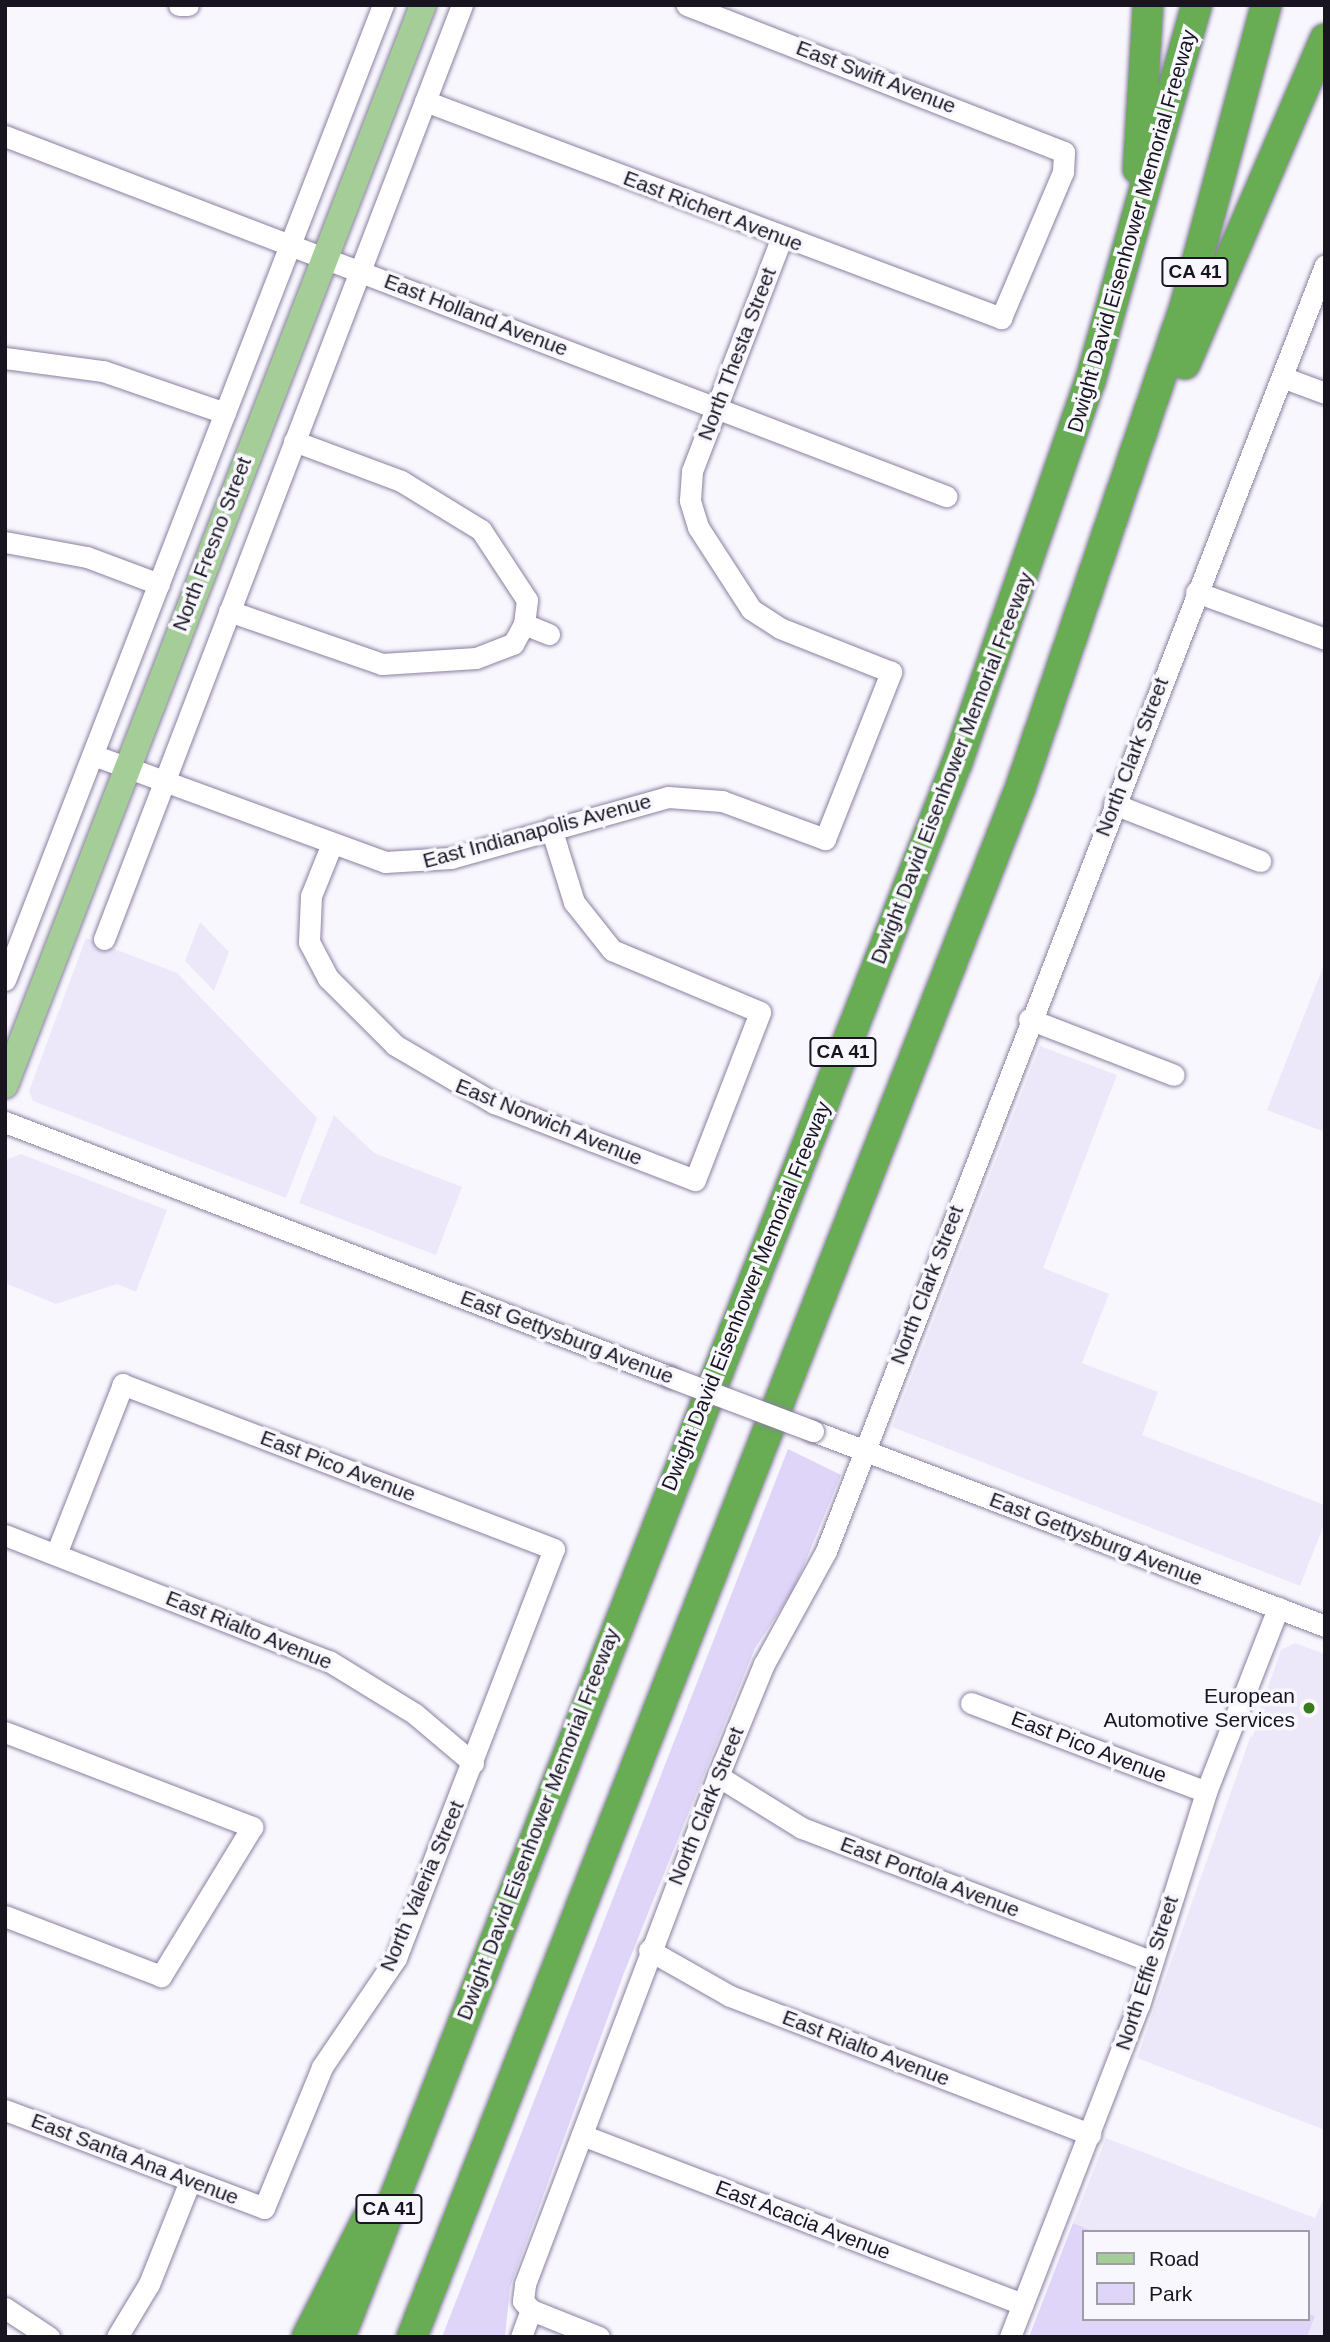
<!DOCTYPE html>
<style>
body{margin:0}
#map{position:relative;width:1330px;height:2342px;overflow:hidden;background:#f9f7fe;font-family:Arial,sans-serif}
div>[style]{position:absolute}
.built>*{inset:0;background:#ede8f9}
.green>*{inset:0;background:#dfd5f8}
.roads{filter:drop-shadow(0 0 2px #8a80a0) drop-shadow(0 0 2px #8a80a0)}
.minor>*{height:21px;margin:-10.5px;padding:0 10.5px;transform-origin:10.5px;border-radius:10.5px;background:#fff}
.major>*{height:26px;margin:-13px;padding:0 13px;transform-origin:13px;border-radius:13px;background:#a4cd98}
.highway>*{height:30px;margin:-15px;padding:0 15px;transform-origin:15px;border-radius:15px;background:#68ac53}
.bridges{filter:drop-shadow(0 0 2px #8a80a0) drop-shadow(0 0 2px #8a80a0)}
.minor-bridge>*{height:21px;margin:-10.5px;padding:0 10.5px;transform-origin:10.5px;border-radius:10.5px;background:#fff}
.dots>*{width:19px;height:19px;translate:-50% -50%;box-sizing:border-box;border:4px solid #f9f7fe;border-radius:50%}
span{translate:-50% -50%;white-space:nowrap;text-align:center;line-height:1.15;-webkit-text-stroke:7px #f9f7fe;paint-order:stroke}
.shield-label span{padding:2px 5px;background:#f9f7fe;border:2px solid;border-radius:5px;-webkit-text-stroke-width:0}
.shield-label{font-size:19px;color:#181521;font-weight:700}
.street-label{font-size:21px;color:#181521}
.poi-label{font-size:21px;color:#181521}
.right{translate:-100% -50%;text-align:right}
.frame{position:absolute;inset:0;border:7px solid #181521;pointer-events:none}
.legend{position:absolute;left:1082px;top:2230px;width:228px;height:91px;box-sizing:border-box;background:#f9f7fe;border:2px solid #9f9da6;margin:0;padding:9px 12px;list-style:none;font-size:21px;color:#181521}
.legend li{display:flex;align-items:center;gap:14px;height:35px}
.legend b{width:35px;border:2px solid #9f9da6}
</style>
<div id="map">
<div class="built">
<i style="clip-path:polygon(200px 922px,229px 952px,214px 991px,185px 961px)"></i>
<i style="clip-path:polygon(86px 938px,177px 973px,317px 1118px,286px 1198px,33px 1101px,29px 1091px)"></i>
<i style="clip-path:polygon(1325px 962px,1325px 1132px,1267px 1110px)"></i>
<i style="clip-path:polygon(1040px 1046px,1117px 1075px,1043px 1268px,1109px 1294px,1082px 1363px,1158px 1392px,1142px 1435px,1325px 1505px,1325px 1522px,1300px 1586px,892px 1427px)"></i>
<i style="clip-path:polygon(334px 1115px,374px 1153px,462px 1187px,436px 1255px,299px 1203px)"></i>
<i style="clip-path:polygon(21px 1154px,167px 1210px,136px 1292px,117px 1284px,56px 1304px,5px 1283px,5px 1160px)"></i>
<i style="clip-path:polygon(1295px 1643px,1325px 1654px,1325px 2130px,1137px 2058px,1281px 1650px)"></i>
<i style="clip-path:polygon(1106px 2138px,1315px 2218px,1325px 2195px,1325px 2337px,1307px 2337px,1315px 2316px,1307px 2313px,1307px 2232px,1095px 2232px,1073px 2223px)"></i>
</div>
<div class="green">
<i style="clip-path:polygon(788px 1449px,841px 1475px,794px 1589px,755px 1648px,624px 1973px,510px 2287px,505px 2337px,442px 2337px)"></i>
<i style="clip-path:polygon(1073px 2223px,1095px 2232px,1083px 2232px,1083px 2319px,1307px 2319px,1307px 2313px,1315px 2316px,1307px 2337px,1029px 2337px)"></i>
</div>
<div class="roads">
<div class="minor">
<i style="left:179px;top:5px;width:9px"></i>
<i style="left:425px;top:101px;width:616px;rotate:20.64deg"></i>
<i style="left:1001px;top:318px;width:159px;rotate:-67deg"></i>
<i style="left:1063px;top:172px;width:20px;rotate:-87deg"></i>
<i style="left:1064px;top:152px;width:405px;rotate:-158.7deg"></i>
<i style="left:5px;top:136px;width:1008px;rotate:20.94deg"></i>
<i style="left:5px;top:358px;width:99px;rotate:7.6deg"></i>
<i style="left:103px;top:371px;width:129px;rotate:19deg"></i>
<i style="left:1282px;top:377px;width:46px;rotate:20.4deg"></i>
<i style="left:294px;top:441px;width:114px;rotate:20.5deg"></i>
<i style="left:401px;top:481px;width:94px;rotate:31.5deg"></i>
<i style="left:481px;top:530px;width:84px;rotate:56.7deg"></i>
<i style="left:527px;top:600px;width:24px;rotate:97deg"></i>
<i style="left:5px;top:542px;width:83px;rotate:10.4deg"></i>
<i style="left:87px;top:557px;width:77px;rotate:20.6deg"></i>
<i style="left:1196px;top:592px;width:137px;rotate:20deg"></i>
<i style="left:229px;top:611px;width:162px;rotate:19.1deg"></i>
<i style="left:382px;top:664px;width:94px;rotate:-3.7deg"></i>
<i style="left:476px;top:658px;width:40px;rotate:-21deg"></i>
<i style="left:513px;top:644px;width:23px;rotate:-61deg"></i>
<i style="left:524px;top:624px;width:27px;rotate:22deg"></i>
<i style="left:93px;top:755px;width:311px;rotate:20.1deg"></i>
<i style="left:385px;top:862px;width:66px;rotate:-3.5deg"></i>
<i style="left:451px;top:858px;width:225px;rotate:-15.7deg"></i>
<i style="left:668px;top:797px;width:54px;rotate:4.2deg"></i>
<i style="left:722px;top:801px;width:110px;rotate:20.3deg"></i>
<i style="left:825px;top:839px;width:180px;rotate:-68.4deg"></i>
<i style="left:891px;top:672px;width:119px;rotate:-158.4deg"></i>
<i style="left:780px;top:628px;width:35px;rotate:-147deg"></i>
<i style="left:751px;top:609px;width:98px;rotate:-122.9deg"></i>
<i style="left:698px;top:527px;width:28px;rotate:-107deg"></i>
<i style="left:690px;top:500px;width:29px;rotate:-86deg"></i>
<i style="left:692px;top:471px;width:251px;rotate:-69deg"></i>
<i style="left:1114px;top:804px;width:157px;rotate:21.3deg"></i>
<i style="left:331px;top:846px;width:54px;rotate:111.8deg"></i>
<i style="left:311px;top:896px;width:46px;rotate:92.5deg"></i>
<i style="left:309px;top:942px;width:41px;rotate:62.2deg"></i>
<i style="left:328px;top:978px;width:95px;rotate:45deg"></i>
<i style="left:395px;top:1045px;width:115px;rotate:30.4deg"></i>
<i style="left:494px;top:1103px;width:215px;rotate:21deg"></i>
<i style="left:695px;top:1180px;width:180px;rotate:-68.8deg"></i>
<i style="left:760px;top:1012px;width:160px;rotate:-157.3deg"></i>
<i style="left:612px;top:950px;width:61px;rotate:-128.4deg"></i>
<i style="left:574px;top:902px;width:77px;rotate:-107.3deg"></i>
<i style="left:104px;top:939px;width:1000px;rotate:-69.03deg"></i>
<i style="left:5px;top:980px;width:1046px;rotate:-68.81deg"></i>
<i style="left:1029px;top:1019px;width:155px;rotate:21.1deg"></i>
<i style="left:5px;top:1122px;width:712px;rotate:20.98deg"></i>
<i style="left:813px;top:1431px;width:548px;rotate:20.85deg"></i>
<i style="left:5px;top:1535px;width:348px;rotate:21.3deg"></i>
<i style="left:329px;top:1661px;width:101px;rotate:31.6deg"></i>
<i style="left:415px;top:1714px;width:76px;rotate:40.2deg"></i>
<i style="left:971px;top:1703px;width:251px;rotate:20.7deg"></i>
<i style="left:5px;top:1732px;width:265px;rotate:21deg"></i>
<i style="left:252px;top:1827px;width:175px;rotate:121.4deg"></i>
<i style="left:161px;top:1976px;width:167px;rotate:-159deg"></i>
<i style="left:718px;top:1776px;width:99px;rotate:31.8deg"></i>
<i style="left:802px;top:1828px;width:373px;rotate:20.9deg"></i>
<i style="left:649px;top:1950px;width:93px;rotate:29.6deg"></i>
<i style="left:730px;top:1996px;width:386px;rotate:21deg"></i>
<i style="left:5px;top:2110px;width:277px;rotate:20.7deg"></i>
<i style="left:264px;top:2208px;width:152px;rotate:-67.6deg"></i>
<i style="left:322px;top:2067px;width:132px;rotate:-55.8deg"></i>
<i style="left:396px;top:1958px;width:438px;rotate:-68.9deg"></i>
<i style="left:554px;top:1549px;width:462px;rotate:-159.1deg"></i>
<i style="left:123px;top:1384px;width:183px;rotate:111.5deg"></i>
<i style="left:582px;top:2135px;width:472px;rotate:21deg"></i>
<i style="left:5px;top:2308px;width:53px;rotate:33.4deg"></i>
<i style="left:117px;top:2337px;width:62px;rotate:-58.9deg"></i>
<i style="left:149px;top:2284px;width:111px;rotate:-68.3deg"></i>
<i style="left:521px;top:2337px;width:29px;rotate:-70deg"></i>
<i style="left:599px;top:2337px;width:73px;rotate:-158.3deg"></i>
<i style="left:531px;top:2310px;width:12px;rotate:-132deg"></i>
<i style="left:523px;top:2301px;width:17px;rotate:-83deg"></i>
<i style="left:525px;top:2284px;width:543px;rotate:-69.2deg"></i>
<i style="left:718px;top:1776px;width:121px;rotate:-67.7deg"></i>
<i style="left:764px;top:1664px;width:129px;rotate:-61.2deg"></i>
<i style="left:826px;top:1551px;width:1379px;rotate:-68.79deg"></i>
<i style="left:1010px;top:2337px;width:356px;rotate:-68.8deg"></i>
<i style="left:1139px;top:2005px;width:223px;rotate:-72.5deg"></i>
<i style="left:1206px;top:1792px;width:198px;rotate:-68.6deg"></i>
</div>
<div class="major">
<i style="left:5px;top:1085px;width:1158px;rotate:-68.84deg"></i>
</div>
<div class="highway">
<i style="left:1138px;top:169px;width:164px;rotate:-86.5deg"></i>
<i style="left:1185px;top:364px;width:354px;rotate:-66.7deg"></i>
<i style="left:307px;top:2337px;width:132px;rotate:-63deg"></i>
<i style="left:340px;top:2337px;width:1691px;rotate:-68.6deg"></i>
<i style="left:957px;top:763px;width:404px;rotate:-70.8deg"></i>
<i style="left:1090px;top:382px;width:392px;rotate:-74.2deg"></i>
<i style="left:412px;top:2337px;width:1663px;rotate:-68.56deg"></i>
<i style="left:1020px;top:789px;width:510px;rotate:-71.14deg"></i>
<i style="left:1185px;top:306px;width:312px;rotate:-74.9deg"></i>
</div>
</div>
<div class="bridges">
<div class="minor-bridge">
<i style="left:670px;top:1377px;width:153px;rotate:20.7deg"></i>
</div>
</div>
<div class="dots">
<i style="left:1309px;top:1708px;background:#377b1d"></i>
</div>
<div class="shield-label">
<span style="left:1195px;top:272px">CA 41</span>
<span style="left:843px;top:1052px">CA 41</span>
<span style="left:389px;top:2209px">CA 41</span>
</div>
<div class="street-label">
<span style="left:876px;top:77px;rotate:21deg">East Swift Avenue</span>
<span style="left:713px;top:211px;rotate:21deg">East Richert Avenue</span>
<span style="left:1132px;top:231px;rotate:-74deg">Dwight David Eisenhower Memorial Freeway</span>
<span style="left:476px;top:315px;rotate:21deg">East Holland Avenue</span>
<span style="left:737px;top:354px;rotate:-69deg">North Thesta Street</span>
<span style="left:212px;top:544px;rotate:-69deg">North Fresno Street</span>
<span style="left:1132px;top:757px;rotate:-69deg">North Clark Street</span>
<span style="left:952px;top:768px;rotate:-69deg">Dwight David Eisenhower Memorial Freeway</span>
<span style="left:537px;top:831px;rotate:-15deg">East Indianapolis Avenue</span>
<span style="left:549px;top:1122px;rotate:22deg">East Norwich Avenue</span>
<span style="left:927px;top:1285px;rotate:-69deg">North Clark Street</span>
<span style="left:746px;top:1296px;rotate:-68deg">Dwight David Eisenhower Memorial Freeway</span>
<span style="left:567px;top:1337px;rotate:21deg">East Gettysburg Avenue</span>
<span style="left:338px;top:1466px;rotate:21deg">East Pico Avenue</span>
<span style="left:1096px;top:1539px;rotate:21deg">East Gettysburg Avenue</span>
<span style="left:249px;top:1630px;rotate:22deg">East Rialto Avenue</span>
<span style="left:1089px;top:1747px;rotate:21deg">East Pico Avenue</span>
<span style="left:706px;top:1806px;rotate:-68deg">North Clark Street</span>
<span style="left:538px;top:1824px;rotate:-69deg">Dwight David Eisenhower Memorial Freeway</span>
<span style="left:930px;top:1877px;rotate:21deg">East Portola Avenue</span>
<span style="left:422px;top:1886px;rotate:-67deg">North Valeria Street</span>
<span style="left:1147px;top:1973px;rotate:-72deg">North Effie Street</span>
<span style="left:866px;top:2048px;rotate:21deg">East Rialto Avenue</span>
<span style="left:135px;top:2159px;rotate:21deg">East Santa Ana Avenue</span>
<span style="left:803px;top:2220px;rotate:21deg">East Acacia Avenue</span>
</div>
<div class="poi-label">
<span class="right" style="left:1295px;top:1708px">European<br>Automotive Services</span>
</div>
<div class="frame"></div>
<ul class="legend">
<li><b style="height:9px;background:#a4cd98"></b>Road</li>
<li><b style="height:19px;background:#dfd5f8"></b>Park</li>
</ul>
</div>
